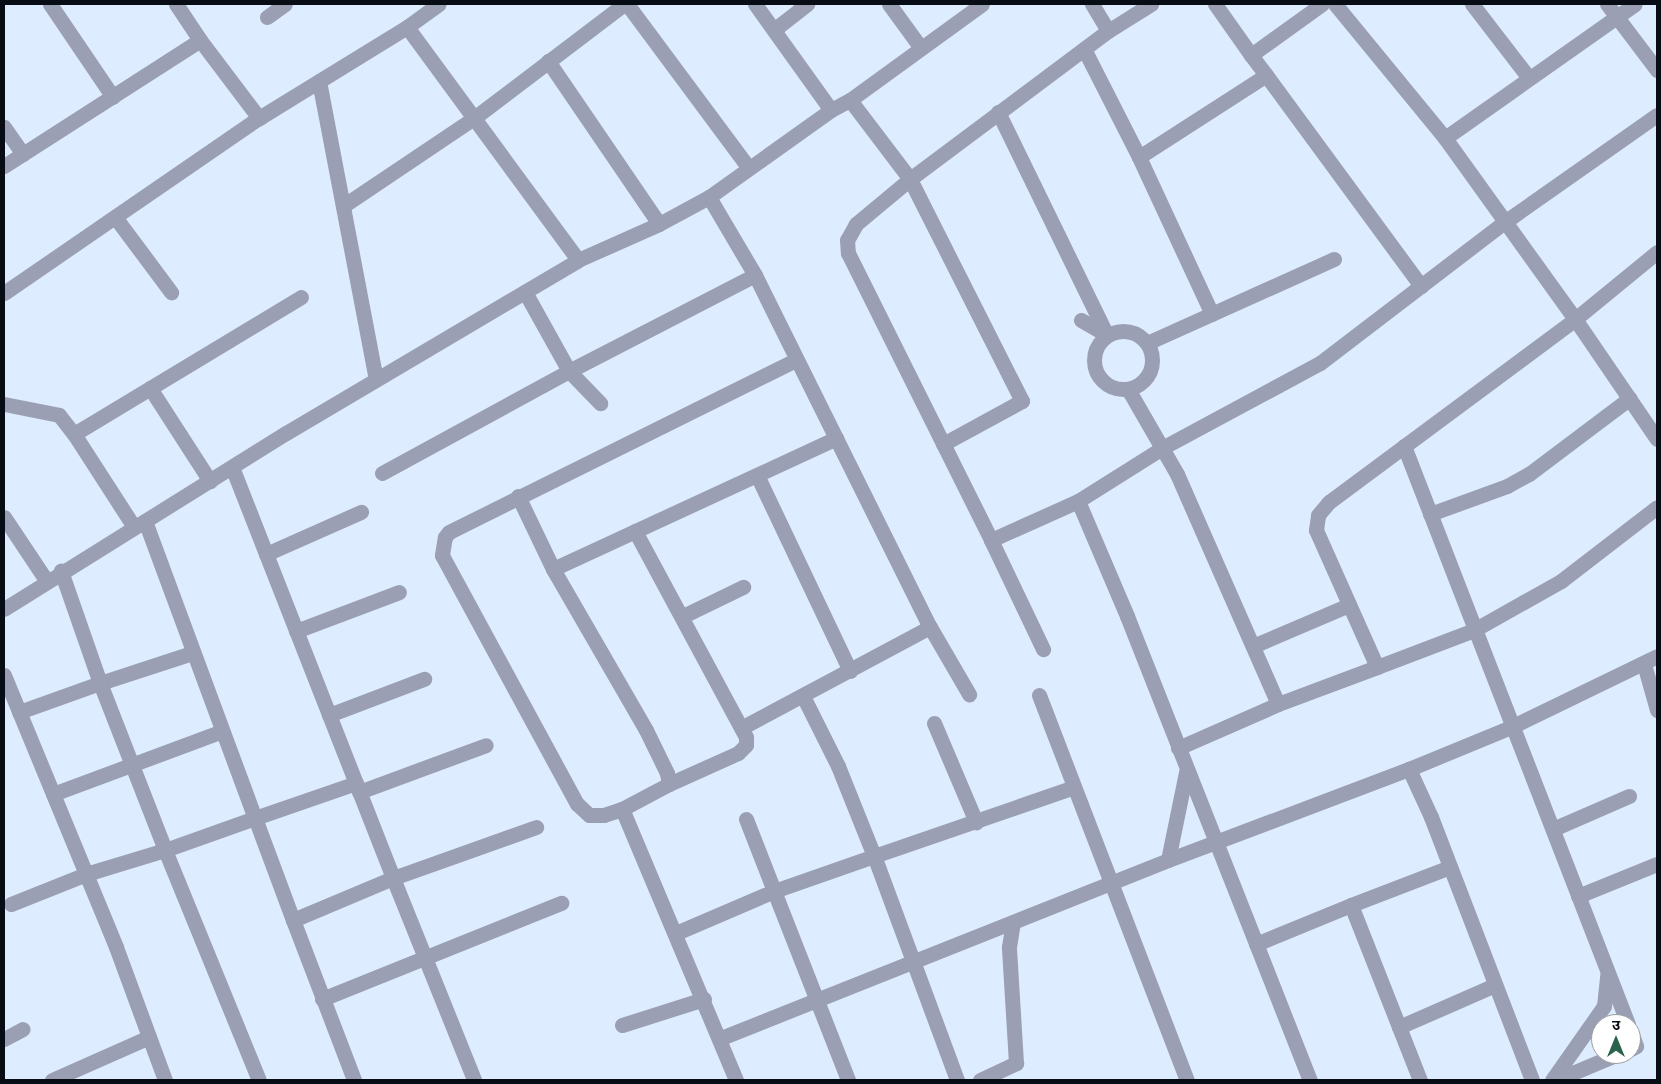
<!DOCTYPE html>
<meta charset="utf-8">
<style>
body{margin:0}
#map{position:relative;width:1661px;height:1084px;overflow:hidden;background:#deecff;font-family:Cabin,"Noto Sans Devanagari",sans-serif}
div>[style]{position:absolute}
.minor>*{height:15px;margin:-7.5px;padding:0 7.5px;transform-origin:7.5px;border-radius:7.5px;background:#9a9fb4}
.minor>.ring{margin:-7.5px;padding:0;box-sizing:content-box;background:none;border:15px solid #9a9fb4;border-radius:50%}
span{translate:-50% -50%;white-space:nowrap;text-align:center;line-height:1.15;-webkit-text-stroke:4px #fff;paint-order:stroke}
.frame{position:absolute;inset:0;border:5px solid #080d15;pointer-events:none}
.north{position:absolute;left:1591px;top:1014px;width:50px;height:50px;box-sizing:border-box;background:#fff;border:1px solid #9c9ea1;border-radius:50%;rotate:0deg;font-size:14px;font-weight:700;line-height:20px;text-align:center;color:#080d15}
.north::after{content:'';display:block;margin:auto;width:18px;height:22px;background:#2a634b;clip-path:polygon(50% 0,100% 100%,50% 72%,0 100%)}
</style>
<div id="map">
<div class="minor">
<i style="left:50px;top:4px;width:112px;rotate:55.9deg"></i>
<i style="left:176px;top:4px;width:43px;rotate:56.3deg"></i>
<i style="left:627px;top:4px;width:204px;rotate:53.4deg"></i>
<i style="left:755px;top:4px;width:130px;rotate:54.4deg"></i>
<i style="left:831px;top:110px;width:21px;rotate:-28deg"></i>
<i style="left:850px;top:100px;width:99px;rotate:52.8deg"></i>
<i style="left:910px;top:179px;width:70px;rotate:140.2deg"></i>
<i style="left:856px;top:224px;width:18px;rotate:119deg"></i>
<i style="left:847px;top:240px;width:13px;rotate:86deg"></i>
<i style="left:848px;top:253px;width:321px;rotate:63.5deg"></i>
<i style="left:991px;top:540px;width:95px;rotate:-24.1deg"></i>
<i style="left:1078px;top:501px;width:99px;rotate:-32.2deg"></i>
<i style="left:1162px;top:448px;width:30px;rotate:60deg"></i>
<i style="left:1177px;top:474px;width:251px;rotate:66.3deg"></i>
<i style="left:1278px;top:704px;width:106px;rotate:-20.5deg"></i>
<i style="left:1377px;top:667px;width:150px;rotate:-114deg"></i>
<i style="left:1316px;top:530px;width:15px;rotate:-82deg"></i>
<i style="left:1318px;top:515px;width:17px;rotate:-50deg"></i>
<i style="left:1329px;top:502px;width:307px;rotate:-36.6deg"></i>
<i style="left:1575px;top:319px;width:223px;rotate:-125.7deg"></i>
<i style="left:1445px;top:138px;width:173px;rotate:-129.4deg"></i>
<i style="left:889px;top:4px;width:54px;rotate:54deg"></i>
<i style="left:1092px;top:4px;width:31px;rotate:59deg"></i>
<i style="left:1215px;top:4px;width:62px;rotate:54.8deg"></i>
<i style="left:1472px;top:4px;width:93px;rotate:52.4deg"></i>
<i style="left:1607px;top:4px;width:83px;rotate:52.9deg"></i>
<i style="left:267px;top:17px;width:22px;rotate:-36deg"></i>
<i style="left:407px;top:27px;width:289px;rotate:53.7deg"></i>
<i style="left:775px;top:29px;width:41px;rotate:-38deg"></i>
<i style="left:1084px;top:49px;width:121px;rotate:63deg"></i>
<i style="left:1139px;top:157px;width:151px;rotate:-32.8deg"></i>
<i style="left:1266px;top:75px;width:25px;rotate:-127deg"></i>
<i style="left:1251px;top:55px;width:87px;rotate:-35.7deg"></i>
<i style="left:548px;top:61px;width:197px;rotate:55.7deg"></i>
<i style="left:1266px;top:75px;width:262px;rotate:53.7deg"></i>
<i style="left:319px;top:81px;width:304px;rotate:79.2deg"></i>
<i style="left:850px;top:100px;width:163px;rotate:-36deg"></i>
<i style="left:998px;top:112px;width:248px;rotate:64deg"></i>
<i style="left:4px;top:127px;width:33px;rotate:55deg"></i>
<i style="left:1445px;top:138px;width:232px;rotate:-35.2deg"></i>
<i style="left:1139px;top:157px;width:173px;rotate:65.1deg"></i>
<i style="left:4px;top:166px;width:233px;rotate:-32.7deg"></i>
<i style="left:200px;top:40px;width:98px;rotate:52.9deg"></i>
<i style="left:259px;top:118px;width:174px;rotate:-31.6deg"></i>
<i style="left:407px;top:27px;width:39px;rotate:-36deg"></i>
<i style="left:709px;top:197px;width:91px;rotate:59.5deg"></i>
<i style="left:755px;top:275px;width:393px;rotate:63.6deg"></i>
<i style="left:930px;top:627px;width:214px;rotate:151.9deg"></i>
<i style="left:343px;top:206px;width:158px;rotate:-33.9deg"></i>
<i style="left:474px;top:118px;width:188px;rotate:-37.2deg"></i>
<i style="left:115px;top:217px;width:94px;rotate:53.3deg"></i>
<i style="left:1657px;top:252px;width:106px;rotate:140.7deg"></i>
<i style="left:1575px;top:319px;width:145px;rotate:55.7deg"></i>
<i style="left:525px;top:292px;width:90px;rotate:60.9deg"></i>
<i style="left:569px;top:371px;width:45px;rotate:45.9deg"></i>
<i style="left:4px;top:293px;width:309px;rotate:-34.5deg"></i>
<i style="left:1081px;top:320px;width:30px;rotate:30deg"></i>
<i class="ring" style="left:1094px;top:331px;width:43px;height:43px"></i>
<i style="left:1147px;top:343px;width:205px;rotate:-24.2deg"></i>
<i style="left:150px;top:388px;width:111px;rotate:57.2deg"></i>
<i style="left:1128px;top:389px;width:68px;rotate:60deg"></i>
<i style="left:1162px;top:448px;width:179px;rotate:-28.3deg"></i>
<i style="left:1320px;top:363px;width:234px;rotate:-37.4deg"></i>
<i style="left:1506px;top:221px;width:184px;rotate:-35.1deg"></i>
<i style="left:4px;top:404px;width:56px;rotate:11.3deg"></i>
<i style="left:59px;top:415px;width:24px;rotate:52deg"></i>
<i style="left:943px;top:444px;width:90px;rotate:-28.6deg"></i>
<i style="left:1022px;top:401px;width:249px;rotate:-116.8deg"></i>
<i style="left:910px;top:179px;width:247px;rotate:-36.8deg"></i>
<i style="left:1108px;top:31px;width:51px;rotate:-32.1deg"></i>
<i style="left:1404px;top:446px;width:620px;rotate:68.82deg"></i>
<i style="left:232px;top:467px;width:441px;rotate:68.6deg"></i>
<i style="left:393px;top:878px;width:152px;rotate:-19.6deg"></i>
<i style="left:382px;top:473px;width:213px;rotate:-28.6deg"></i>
<i style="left:569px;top:371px;width:209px;rotate:-27.3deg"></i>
<i style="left:757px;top:475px;width:217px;rotate:64.6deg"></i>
<i style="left:518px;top:496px;width:81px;rotate:64.4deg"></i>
<i style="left:553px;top:569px;width:312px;rotate:-24.8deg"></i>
<i style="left:1078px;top:501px;width:125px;rotate:66.9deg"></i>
<i style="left:1127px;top:616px;width:499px;rotate:68.5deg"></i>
<i style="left:1430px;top:514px;width:82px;rotate:-20deg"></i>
<i style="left:1507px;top:486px;width:25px;rotate:-29deg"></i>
<i style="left:1529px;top:474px;width:126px;rotate:-37deg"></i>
<i style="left:4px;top:517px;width:76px;rotate:56.3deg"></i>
<i style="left:145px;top:521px;width:317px;rotate:69.7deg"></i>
<i style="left:255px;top:818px;width:107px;rotate:-19.1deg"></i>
<i style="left:134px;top:527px;width:111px;rotate:-122.8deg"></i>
<i style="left:74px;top:434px;width:265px;rotate:-31.1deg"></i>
<i style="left:635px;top:531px;width:234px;rotate:61.7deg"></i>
<i style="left:746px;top:737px;width:8px;rotate:90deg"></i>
<i style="left:746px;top:745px;width:11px;rotate:135deg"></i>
<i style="left:738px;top:753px;width:76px;rotate:155.8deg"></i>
<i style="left:991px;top:540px;width:121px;rotate:64.5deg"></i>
<i style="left:266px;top:554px;width:104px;rotate:-23.9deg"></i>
<i style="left:553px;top:569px;width:186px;rotate:60deg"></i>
<i style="left:646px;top:730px;width:48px;rotate:64deg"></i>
<i style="left:667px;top:773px;width:11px;rotate:80deg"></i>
<i style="left:669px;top:784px;width:53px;rotate:152deg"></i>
<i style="left:4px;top:609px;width:332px;rotate:-32deg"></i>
<i style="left:286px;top:433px;width:339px;rotate:-30.6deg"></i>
<i style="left:578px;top:260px;width:89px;rotate:-24deg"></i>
<i style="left:659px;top:224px;width:57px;rotate:-28.4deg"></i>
<i style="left:709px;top:197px;width:150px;rotate:-35.5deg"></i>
<i style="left:683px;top:616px;width:67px;rotate:-25.8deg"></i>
<i style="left:930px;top:627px;width:78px;rotate:59.8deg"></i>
<i style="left:296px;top:631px;width:110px;rotate:-20.7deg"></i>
<i style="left:1253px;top:646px;width:104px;rotate:-23.1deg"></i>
<i style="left:192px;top:653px;width:97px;rotate:161.9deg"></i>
<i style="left:100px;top:683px;width:179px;rotate:68.7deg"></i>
<i style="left:165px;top:850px;width:96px;rotate:-19.6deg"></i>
<i style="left:255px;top:818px;width:109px;rotate:69.6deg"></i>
<i style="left:293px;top:920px;width:108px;rotate:-22.8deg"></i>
<i style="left:393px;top:878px;width:218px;rotate:68.1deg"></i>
<i style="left:1644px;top:664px;width:48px;rotate:74.2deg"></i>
<i style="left:1377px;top:667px;width:104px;rotate:-20.9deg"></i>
<i style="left:1474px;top:630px;width:100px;rotate:-29.4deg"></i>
<i style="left:1561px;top:581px;width:121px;rotate:-37.6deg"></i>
<i style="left:4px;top:675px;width:294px;rotate:67.6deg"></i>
<i style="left:116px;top:947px;width:142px;rotate:69.8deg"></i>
<i style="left:1039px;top:695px;width:412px;rotate:69deg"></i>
<i style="left:19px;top:712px;width:86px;rotate:-19.7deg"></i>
<i style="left:100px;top:683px;width:119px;rotate:-109.2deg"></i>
<i style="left:329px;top:715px;width:102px;rotate:-20.8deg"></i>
<i style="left:934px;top:723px;width:108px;rotate:67deg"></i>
<i style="left:1178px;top:748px;width:109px;rotate:-23.7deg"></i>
<i style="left:359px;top:792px;width:135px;rotate:-20.3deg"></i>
<i style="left:53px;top:794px;width:180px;rotate:-20.4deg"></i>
<i style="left:746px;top:819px;width:77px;rotate:68.7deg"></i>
<i style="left:774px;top:891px;width:106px;rotate:-19.3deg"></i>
<i style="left:874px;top:856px;width:97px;rotate:-111.8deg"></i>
<i style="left:838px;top:766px;width:78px;rotate:-116.6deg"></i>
<i style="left:1553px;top:829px;width:83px;rotate:-23.5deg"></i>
<i style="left:1168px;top:860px;width:90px;rotate:-78.4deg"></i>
<i style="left:1578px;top:896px;width:85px;rotate:-22.1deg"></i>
<i style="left:11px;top:904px;width:81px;rotate:-21.8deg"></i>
<i style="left:86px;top:874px;width:83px;rotate:-16.9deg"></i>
<i style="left:165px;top:850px;width:248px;rotate:67.8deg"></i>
<i style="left:1351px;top:905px;width:106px;rotate:-21deg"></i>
<i style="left:293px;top:920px;width:171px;rotate:69.1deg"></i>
<i style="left:676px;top:933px;width:107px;rotate:-23.2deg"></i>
<i style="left:774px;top:891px;width:203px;rotate:68.6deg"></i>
<i style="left:1256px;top:944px;width:103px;rotate:-22.3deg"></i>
<i style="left:1351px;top:905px;width:188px;rotate:68.5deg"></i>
<i style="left:322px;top:999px;width:258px;rotate:-21.9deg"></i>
<i style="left:622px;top:1025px;width:86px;rotate:-17.6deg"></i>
<i style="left:1399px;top:1027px;width:105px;rotate:-23.6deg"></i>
<i style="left:1631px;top:1032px;width:15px;rotate:70deg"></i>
<i style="left:1636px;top:1046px;width:6px;rotate:149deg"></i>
<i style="left:721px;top:1038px;width:481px;rotate:-21.7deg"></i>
<i style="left:1168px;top:860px;width:258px;rotate:-20.7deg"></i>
<i style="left:4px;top:1039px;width:21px;rotate:-28deg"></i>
<i style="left:52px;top:1080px;width:106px;rotate:-23.9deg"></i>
<i style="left:736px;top:1080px;width:294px;rotate:-112.8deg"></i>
<i style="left:622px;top:809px;width:19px;rotate:162deg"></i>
<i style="left:604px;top:815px;width:15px;rotate:180deg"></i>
<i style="left:589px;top:815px;width:16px;rotate:-137deg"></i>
<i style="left:577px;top:804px;width:283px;rotate:-118.5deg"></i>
<i style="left:442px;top:555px;width:18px;rotate:-81deg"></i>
<i style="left:445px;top:537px;width:6px;rotate:-51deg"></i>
<i style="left:449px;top:532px;width:387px;rotate:-26.4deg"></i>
<i style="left:957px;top:1080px;width:239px;rotate:-110.3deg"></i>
<i style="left:874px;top:856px;width:209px;rotate:-19deg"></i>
<i style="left:980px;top:1080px;width:40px;rotate:-25deg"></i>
<i style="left:1016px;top:1063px;width:116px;rotate:-93.5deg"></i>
<i style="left:1009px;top:947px;width:25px;rotate:-81deg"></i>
<i style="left:1532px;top:1080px;width:282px;rotate:-111deg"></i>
<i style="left:1431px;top:817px;width:53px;rotate:-114.6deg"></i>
<i style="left:1409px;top:769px;width:110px;rotate:-22.4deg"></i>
<i style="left:1511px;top:727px;width:162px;rotate:-25.9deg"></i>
<i style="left:1552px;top:1080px;width:90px;rotate:-54.9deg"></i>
<i style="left:1604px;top:1006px;width:31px;rotate:-84deg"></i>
<i style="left:1556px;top:1080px;width:67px;rotate:-22.8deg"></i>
</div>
<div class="frame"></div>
<div class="north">उ</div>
</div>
